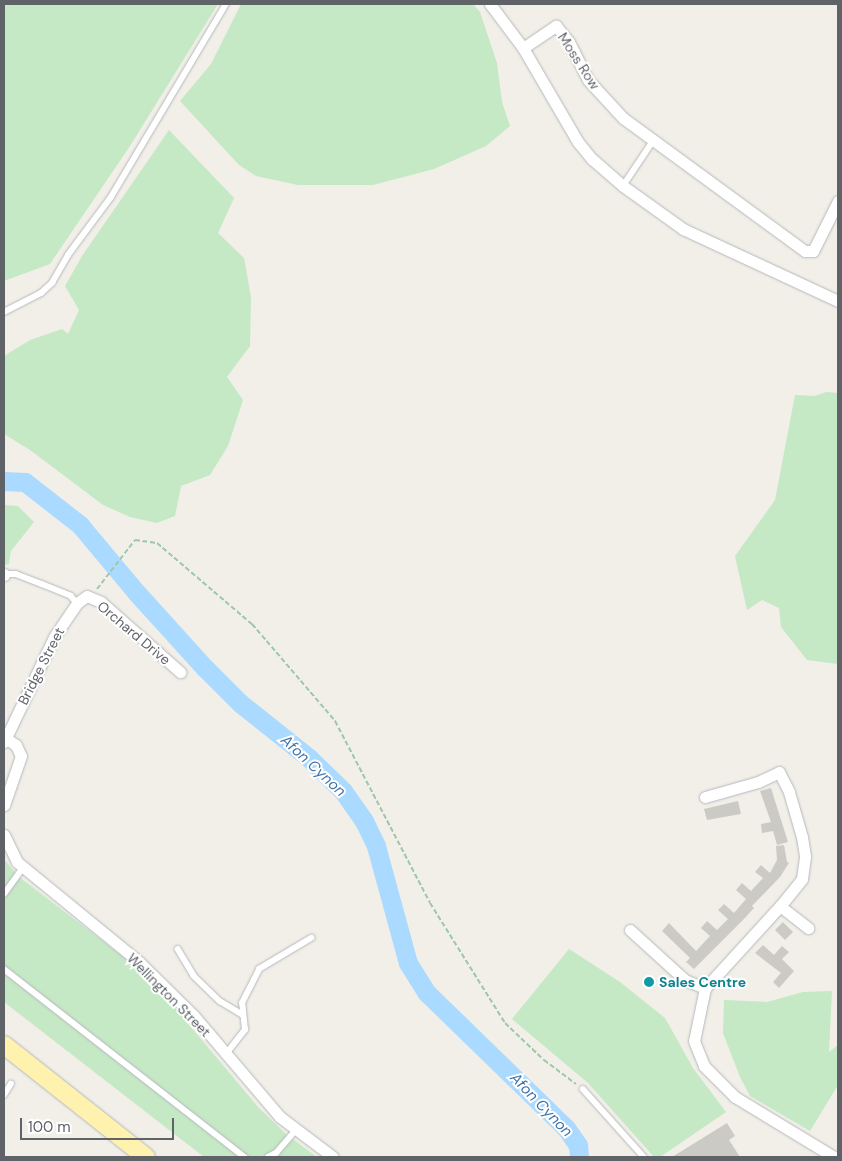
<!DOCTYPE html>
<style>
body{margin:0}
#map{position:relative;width:842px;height:1161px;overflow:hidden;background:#f1efe8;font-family:"DM Sans",sans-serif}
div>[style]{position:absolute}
.green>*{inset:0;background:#c5e8c5}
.river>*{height:19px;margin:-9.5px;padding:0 9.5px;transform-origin:9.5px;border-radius:9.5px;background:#aadaff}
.building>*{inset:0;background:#cccac5}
.path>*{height:2px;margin-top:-1px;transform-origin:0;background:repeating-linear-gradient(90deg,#9cc7a9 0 5px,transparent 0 7.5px)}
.roads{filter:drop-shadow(0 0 1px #b5b8bc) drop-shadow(0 0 1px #b5b8bc)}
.service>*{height:5.5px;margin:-2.75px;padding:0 2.75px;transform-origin:2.75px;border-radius:2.75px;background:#fff}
.minor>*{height:11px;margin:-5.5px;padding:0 5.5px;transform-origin:5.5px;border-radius:5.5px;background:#fff}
.primary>*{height:18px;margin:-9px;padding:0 9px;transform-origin:9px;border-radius:9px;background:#fff2af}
.dots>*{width:14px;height:14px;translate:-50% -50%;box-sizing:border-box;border:2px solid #fff;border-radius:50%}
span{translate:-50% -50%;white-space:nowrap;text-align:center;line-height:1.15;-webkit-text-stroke:4px #fff;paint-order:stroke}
.street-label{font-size:14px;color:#5f6368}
.culture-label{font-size:14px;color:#0d838f;font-weight:700}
.left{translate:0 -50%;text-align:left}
.water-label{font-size:15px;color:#4174aa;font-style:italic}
.frame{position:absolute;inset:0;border:5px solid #5f6368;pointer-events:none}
.scale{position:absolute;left:20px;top:1118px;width:154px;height:22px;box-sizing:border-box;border:2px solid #5f6368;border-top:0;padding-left:6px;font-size:15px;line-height:18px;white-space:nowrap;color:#5f6368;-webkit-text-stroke:4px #fff;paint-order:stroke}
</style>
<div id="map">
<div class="green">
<i style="clip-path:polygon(4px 4px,218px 4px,130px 146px,50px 264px,4px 281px)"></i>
<i style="clip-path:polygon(241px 4px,473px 4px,480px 12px,497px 63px,502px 102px,510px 126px,486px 146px,434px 169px,373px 185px,298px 185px,256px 176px,239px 165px,180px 101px,211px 64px)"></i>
<i style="clip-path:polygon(169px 130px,234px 198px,218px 233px,244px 258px,251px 297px,250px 346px,227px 377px,243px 400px,228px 446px,210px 475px,181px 486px,175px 516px,157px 523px,130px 517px,103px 505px,30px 450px,4px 434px,4px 356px,30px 340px,62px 329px,68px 334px,79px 310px,65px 286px,82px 256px)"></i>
<i style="clip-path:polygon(826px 392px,838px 393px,838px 664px,807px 660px,781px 627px,779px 608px,762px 600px,747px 610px,735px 556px,775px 500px,795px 395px,815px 396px)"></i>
<i style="clip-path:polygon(4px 505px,18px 506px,34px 522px,11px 551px,9px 564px,6px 565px,4px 563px)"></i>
<i style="clip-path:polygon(4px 859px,18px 876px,121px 955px,164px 995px,259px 1108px,287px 1135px,317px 1157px,204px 1157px,4px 1002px)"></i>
<i style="clip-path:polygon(569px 949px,620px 982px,665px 1018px,693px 1068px,726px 1112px,660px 1157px,654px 1157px,588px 1083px,512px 1019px)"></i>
<i style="clip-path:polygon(832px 991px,829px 1052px,838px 1045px,838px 1085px,810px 1131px,750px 1096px,740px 1077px,723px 1033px,724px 1000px,767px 1002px,803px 992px)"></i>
</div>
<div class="river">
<i style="left:4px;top:481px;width:21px;rotate:3deg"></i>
<i style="left:25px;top:482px;width:70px;rotate:38deg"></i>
<i style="left:80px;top:525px;width:87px;rotate:50.1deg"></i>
<i style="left:136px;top:592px;width:103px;rotate:47.8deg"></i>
<i style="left:205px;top:668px;width:49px;rotate:45deg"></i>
<i style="left:240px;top:703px;width:87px;rotate:38.5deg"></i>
<i style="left:308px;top:757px;width:49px;rotate:44.2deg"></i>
<i style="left:343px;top:791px;width:37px;rotate:55deg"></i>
<i style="left:364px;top:821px;width:28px;rotate:64deg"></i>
<i style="left:376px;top:846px;width:121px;rotate:74.7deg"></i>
<i style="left:408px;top:963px;width:36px;rotate:58deg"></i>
<i style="left:427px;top:993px;width:194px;rotate:44.2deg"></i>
<i style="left:566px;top:1128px;width:21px;rotate:55deg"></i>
<i style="left:578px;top:1145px;width:12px;rotate:85deg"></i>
</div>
<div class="building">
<i style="clip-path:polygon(771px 788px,788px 842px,777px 845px,773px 831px,762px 833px,761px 824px,771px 822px,760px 791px)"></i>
<i style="clip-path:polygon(738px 801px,741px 814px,707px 820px,704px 809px)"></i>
<i style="clip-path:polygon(784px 845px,787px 862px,789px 863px,780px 877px,752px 906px,754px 908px,743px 920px,694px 969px,686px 962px,690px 958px,662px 931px,669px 923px,696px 951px,710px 936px,701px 928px,707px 921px,717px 930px,728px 919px,718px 910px,724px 904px,734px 913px,746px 899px,736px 890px,742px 883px,751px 891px,763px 878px,755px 872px,761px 865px,770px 873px,777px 860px,776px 846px)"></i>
<i style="clip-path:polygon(783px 922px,793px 932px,785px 940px,775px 930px)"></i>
<i style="clip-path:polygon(763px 945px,774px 955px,782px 946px,789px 952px,782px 959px,794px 971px,779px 988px,773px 982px,781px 973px,755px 953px)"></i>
<i style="clip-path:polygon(727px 1123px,735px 1136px,729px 1140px,740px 1157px,672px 1157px)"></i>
</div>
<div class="path">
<i style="left:97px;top:589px;width:62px;rotate:-52.2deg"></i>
<i style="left:135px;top:540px;width:22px;rotate:8deg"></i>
<i style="left:157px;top:543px;width:125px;rotate:40.5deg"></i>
<i style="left:252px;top:624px;width:128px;rotate:49.4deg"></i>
<i style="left:335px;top:721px;width:205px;rotate:62.4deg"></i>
<i style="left:430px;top:903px;width:142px;rotate:58deg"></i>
<i style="left:505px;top:1023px;width:54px;rotate:43.5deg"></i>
<i style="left:544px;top:1060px;width:40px;rotate:37deg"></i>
</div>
<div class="roads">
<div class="service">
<i style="left:623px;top:186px;width:54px;rotate:-56.3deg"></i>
<i style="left:4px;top:312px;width:42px;rotate:-27.2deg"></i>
<i style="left:41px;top:293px;width:15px;rotate:-42deg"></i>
<i style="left:52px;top:283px;width:32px;rotate:-60deg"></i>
<i style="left:68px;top:255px;width:72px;rotate:-53.4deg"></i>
<i style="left:111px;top:197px;width:225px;rotate:-59.2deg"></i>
<i style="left:4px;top:574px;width:12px"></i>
<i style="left:16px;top:574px;width:28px;rotate:21deg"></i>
<i style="left:42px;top:584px;width:31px;rotate:22deg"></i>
<i style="left:71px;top:596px;width:9px;rotate:49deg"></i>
<i style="left:4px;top:894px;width:32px;rotate:-54deg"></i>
<i style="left:178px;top:949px;width:31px;rotate:59deg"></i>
<i style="left:194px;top:976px;width:36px;rotate:44deg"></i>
<i style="left:220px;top:1001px;width:27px;rotate:31deg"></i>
<i style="left:4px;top:969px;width:306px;rotate:38deg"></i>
<i style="left:226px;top:1054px;width:31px;rotate:-52deg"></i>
<i style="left:245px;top:1030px;width:27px;rotate:-96deg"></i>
<i style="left:242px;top:1003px;width:38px;rotate:-63deg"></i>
<i style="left:259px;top:969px;width:61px;rotate:-30.8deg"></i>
<i style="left:583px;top:1089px;width:91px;rotate:48.1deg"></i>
<i style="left:4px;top:1095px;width:13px;rotate:-58deg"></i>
<i style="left:268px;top:1157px;width:9px;rotate:-27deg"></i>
<i style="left:276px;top:1153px;width:30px;rotate:-49deg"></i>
</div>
<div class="minor">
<i style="left:490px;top:4px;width:55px;rotate:53.1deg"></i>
<i style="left:523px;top:48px;width:109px;rotate:59.7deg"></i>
<i style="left:578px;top:142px;width:22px;rotate:51deg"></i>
<i style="left:592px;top:159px;width:41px;rotate:41.1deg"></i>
<i style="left:623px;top:186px;width:74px;rotate:35.6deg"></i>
<i style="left:683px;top:229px;width:171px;rotate:24.9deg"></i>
<i style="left:523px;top:48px;width:40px;rotate:-34deg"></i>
<i style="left:556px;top:26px;width:21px;rotate:51deg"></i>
<i style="left:569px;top:42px;width:42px;rotate:63.4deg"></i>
<i style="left:588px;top:80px;width:52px;rotate:47.4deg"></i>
<i style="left:623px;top:118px;width:225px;rotate:36.2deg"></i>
<i style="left:805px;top:251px;width:8px"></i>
<i style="left:813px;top:251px;width:56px;rotate:-63.4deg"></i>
<i style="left:4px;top:575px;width:1px;rotate:-90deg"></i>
<i style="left:4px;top:737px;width:14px;rotate:34deg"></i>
<i style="left:16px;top:745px;width:12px;rotate:66deg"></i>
<i style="left:21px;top:756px;width:52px;rotate:109.1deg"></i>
<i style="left:4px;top:742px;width:116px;rotate:-64.5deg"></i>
<i style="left:54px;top:637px;width:41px;rotate:-55.9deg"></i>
<i style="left:77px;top:603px;width:12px;rotate:-35deg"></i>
<i style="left:87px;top:596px;width:15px;rotate:23deg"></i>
<i style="left:101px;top:602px;width:106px;rotate:41.5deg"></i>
<i style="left:705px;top:797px;width:55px;rotate:-15.8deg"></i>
<i style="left:758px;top:782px;width:23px;rotate:-25deg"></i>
<i style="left:779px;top:772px;width:22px;rotate:63deg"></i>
<i style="left:789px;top:792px;width:47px;rotate:73.9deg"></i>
<i style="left:802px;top:837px;width:20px;rotate:81deg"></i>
<i style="left:805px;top:857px;width:22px;rotate:98deg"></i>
<i style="left:802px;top:879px;width:35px;rotate:129deg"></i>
<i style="left:780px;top:906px;width:111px;rotate:132.4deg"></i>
<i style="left:705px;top:988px;width:54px;rotate:101.7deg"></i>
<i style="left:694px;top:1041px;width:27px;rotate:68deg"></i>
<i style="left:704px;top:1066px;width:44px;rotate:45deg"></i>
<i style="left:735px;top:1097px;width:116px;rotate:31.2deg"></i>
<i style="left:4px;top:835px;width:30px;rotate:64deg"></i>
<i style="left:17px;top:862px;width:158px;rotate:39.3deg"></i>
<i style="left:139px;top:962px;width:77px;rotate:44.5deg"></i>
<i style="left:194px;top:1016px;width:133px;rotate:49.6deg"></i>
<i style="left:280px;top:1117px;width:66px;rotate:37deg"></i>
<i style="left:780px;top:906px;width:36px;rotate:38deg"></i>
<i style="left:630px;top:930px;width:74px;rotate:42.3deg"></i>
<i style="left:685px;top:980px;width:22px;rotate:22deg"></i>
</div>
<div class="primary">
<i style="left:4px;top:1045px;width:181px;rotate:38.3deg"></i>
</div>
</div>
<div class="dots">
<i style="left:649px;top:982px;background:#0f9aa8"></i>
</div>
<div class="street-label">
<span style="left:579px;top:61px;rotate:57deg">Moss Row</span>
<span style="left:134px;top:633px;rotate:40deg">Orchard Drive</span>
<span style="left:41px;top:666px;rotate:-63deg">Bridge Street</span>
<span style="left:169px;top:995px;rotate:45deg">Wellington Street</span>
</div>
<div class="culture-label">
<span class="left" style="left:659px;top:982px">Sales Centre</span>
</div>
<div class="water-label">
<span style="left:313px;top:766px;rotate:43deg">Afon Cynon</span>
<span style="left:541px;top:1105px;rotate:46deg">Afon Cynon</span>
</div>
<div class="frame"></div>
<div class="scale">100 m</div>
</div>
